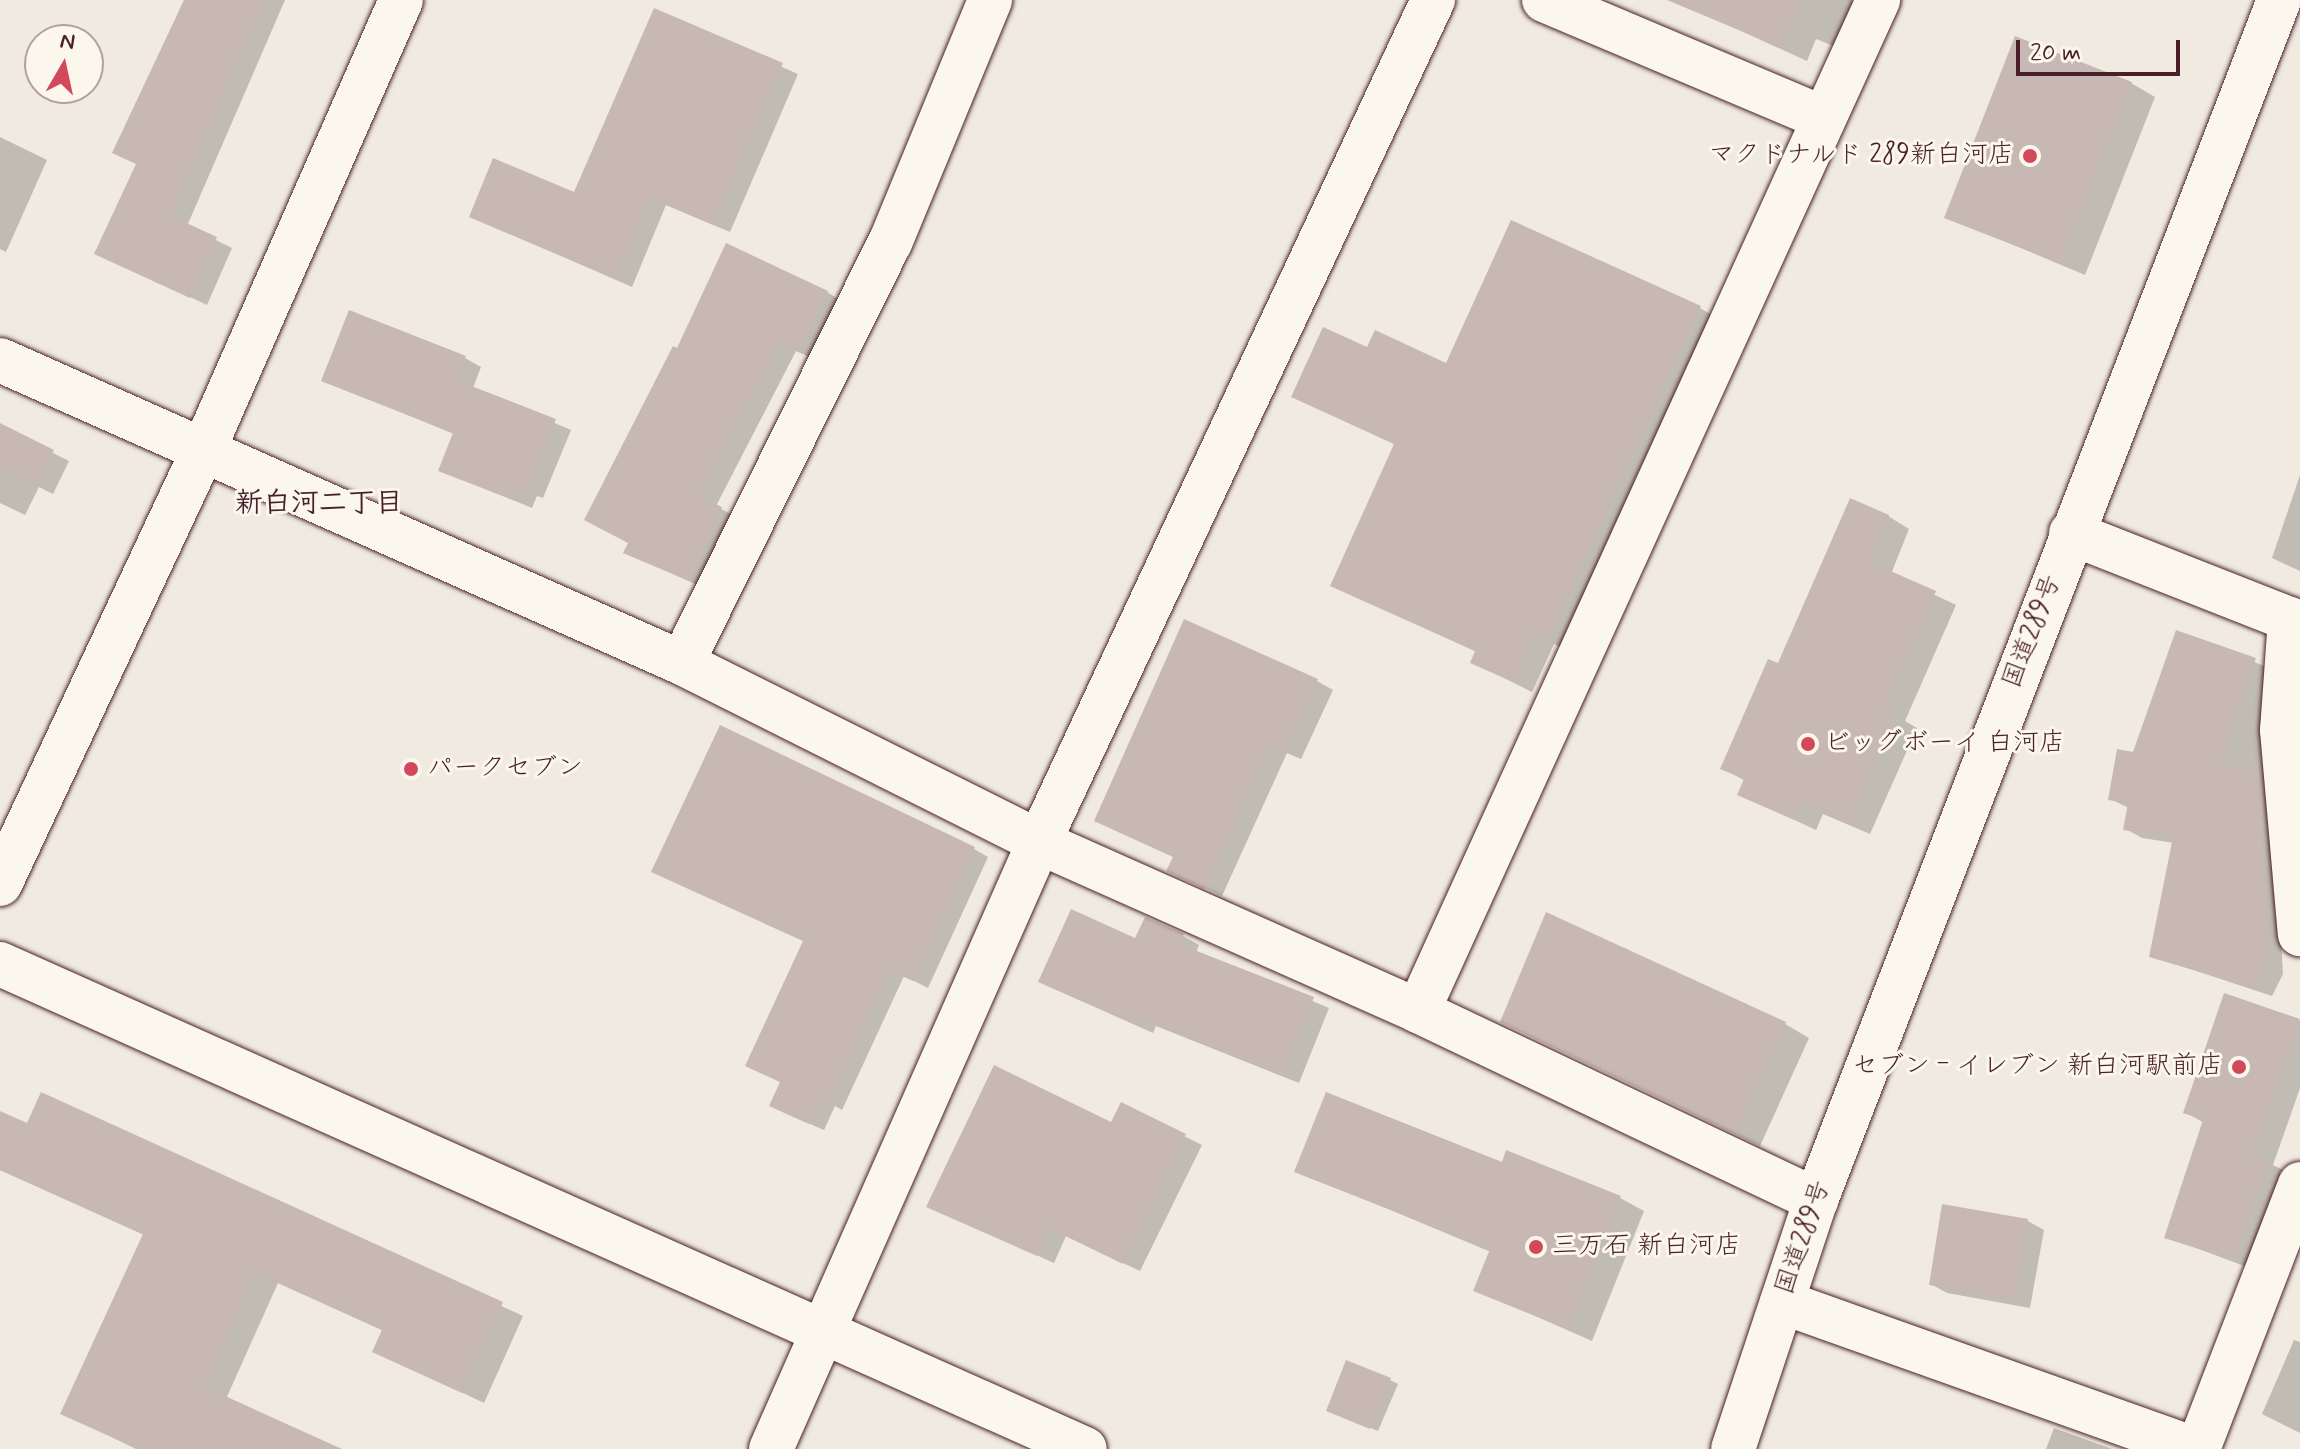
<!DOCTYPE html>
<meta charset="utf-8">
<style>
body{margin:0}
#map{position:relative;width:2300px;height:1449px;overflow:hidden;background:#f0eae0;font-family:Mynerve,"Klee One",sans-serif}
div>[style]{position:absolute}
.shadow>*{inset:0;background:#0003}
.building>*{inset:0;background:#c8b8b3}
.roads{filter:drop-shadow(0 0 2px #4a1f2b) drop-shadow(0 0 2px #4a1f2b)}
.minor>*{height:44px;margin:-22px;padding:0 22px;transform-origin:22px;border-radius:22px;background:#fbf7ec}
.tertiary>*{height:44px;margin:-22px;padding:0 22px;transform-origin:22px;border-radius:22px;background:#fbf7ec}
.trunk>*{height:44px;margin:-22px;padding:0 22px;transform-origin:22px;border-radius:22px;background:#fbf7ec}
.dots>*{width:22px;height:22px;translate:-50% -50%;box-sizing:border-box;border:4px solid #fbf7ec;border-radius:50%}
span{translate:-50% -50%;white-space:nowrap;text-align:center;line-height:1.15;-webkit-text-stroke:6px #fbf7ec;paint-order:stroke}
.poi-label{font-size:26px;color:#4a1f2b}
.right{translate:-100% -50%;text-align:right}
.left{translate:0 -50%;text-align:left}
.street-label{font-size:26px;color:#4a1f2b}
.neighbourhood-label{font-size:28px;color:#4a1f2b;font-weight:700}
.north{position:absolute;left:24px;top:24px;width:80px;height:80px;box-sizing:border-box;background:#fbf7ec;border:2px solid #b4a19f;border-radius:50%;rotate:9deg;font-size:22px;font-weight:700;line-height:32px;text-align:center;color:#4a1f2b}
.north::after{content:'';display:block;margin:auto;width:28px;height:36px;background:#d1495b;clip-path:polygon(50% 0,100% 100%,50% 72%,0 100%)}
.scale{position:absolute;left:2016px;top:40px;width:164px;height:36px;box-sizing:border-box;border:4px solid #4a1f2b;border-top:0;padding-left:10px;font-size:24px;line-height:28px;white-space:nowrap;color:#4a1f2b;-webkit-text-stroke:6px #fbf7ec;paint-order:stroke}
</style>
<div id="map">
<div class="shadow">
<i style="clip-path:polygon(185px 0,285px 0,187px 226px,232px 248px,207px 305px,97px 253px,138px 165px,114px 152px)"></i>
<i style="clip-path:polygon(1707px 0,1851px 0,1875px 14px,1857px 55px,1816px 39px,1807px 61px,1730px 26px)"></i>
<i style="clip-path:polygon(655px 11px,798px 74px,730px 232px,666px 205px,632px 287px,471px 216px,575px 195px)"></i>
<i style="clip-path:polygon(2131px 83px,2155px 97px,2085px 275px,1947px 217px)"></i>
<i style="clip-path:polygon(0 137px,47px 160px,6px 252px,0 249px)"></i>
<i style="clip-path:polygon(827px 292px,843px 302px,816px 360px,796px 351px,716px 506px,738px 518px,706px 589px,626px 552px,678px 351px)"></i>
<i style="clip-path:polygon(1700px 308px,1719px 319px,1567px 649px,1554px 644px,1532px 692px,1472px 662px,1477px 652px,1332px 585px,1396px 445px,1293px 396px,1368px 349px,1447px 365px)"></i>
<i style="clip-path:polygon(465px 358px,481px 367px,473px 388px,571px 430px,543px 498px,537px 496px,532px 508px,440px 470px,454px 434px,323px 380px)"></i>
<i style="clip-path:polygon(0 426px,69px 461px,53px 494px,39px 487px,25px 515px,0 503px)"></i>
<i style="clip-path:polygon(2300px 475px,2300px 571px,2272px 558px)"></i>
<i style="clip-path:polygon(1888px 516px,1909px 529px,1891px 574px,1956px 605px,1905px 721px,1917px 728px,1870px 834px,1823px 814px,1816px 830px,1739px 794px,1745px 781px,1723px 768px,1779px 666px)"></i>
<i style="clip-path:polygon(2178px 632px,2277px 671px,2277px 870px,2283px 974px,2272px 996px,2151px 956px,2174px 843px,2142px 838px,2126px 829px,2129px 808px,2110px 799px,2135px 754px)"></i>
<i style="clip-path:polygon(1317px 681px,1333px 690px,1301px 759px,1287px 753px,1222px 896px,1169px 871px)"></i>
<i style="clip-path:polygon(974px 849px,988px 857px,928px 988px,904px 976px,842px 1110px,835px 1106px,824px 1130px,785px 1113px,782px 1083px,747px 1065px)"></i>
<i style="clip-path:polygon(1183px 936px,1199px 945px,1196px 952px,1329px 1008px,1299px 1083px,1156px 1026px,1153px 1033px,1057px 990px,1136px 941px)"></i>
<i style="clip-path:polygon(2225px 996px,2300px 1021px,2300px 1088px,2273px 1165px,2287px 1172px,2255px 1270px,2167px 1237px,2204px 1123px,2185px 1112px)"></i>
<i style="clip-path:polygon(1503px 1022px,1785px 1024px,1809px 1038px,1760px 1146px)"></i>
<i style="clip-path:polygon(42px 1095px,523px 1316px,484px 1403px,375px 1351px,384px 1331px,278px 1283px,226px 1399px,335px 1449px,136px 1449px,63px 1413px,144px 1235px,0 1170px,0 1113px,28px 1126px)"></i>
<i style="clip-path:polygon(1122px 1105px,1202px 1145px,1140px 1271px,1066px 1236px,1054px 1263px,929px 1206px,1112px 1124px)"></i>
<i style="clip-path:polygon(1503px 1165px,1620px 1198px,1644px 1211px,1592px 1341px,1476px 1290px,1491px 1252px,1297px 1171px)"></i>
<i style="clip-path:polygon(2028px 1221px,2044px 1230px,2030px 1308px,1947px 1293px,1931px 1284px)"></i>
<i style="clip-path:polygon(2294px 1340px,2300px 1342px,2300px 1433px,2262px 1414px)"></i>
<i style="clip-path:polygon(1390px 1380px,1398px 1384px,1378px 1431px,1336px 1414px)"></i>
<i style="clip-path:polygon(2054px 1428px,2112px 1449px,2046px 1449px)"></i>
</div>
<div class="building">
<i style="clip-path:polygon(184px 0,264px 0,171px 216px,217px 237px,190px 298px,94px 254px,136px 164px,112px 153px)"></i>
<i style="clip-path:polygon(1667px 0,1801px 0,1782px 48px)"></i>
<i style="clip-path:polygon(654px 8px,783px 63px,713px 225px,650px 198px,615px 279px,469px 217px,493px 158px,574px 192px)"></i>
<i style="clip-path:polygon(2015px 36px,2132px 82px,2060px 263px,1944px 218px)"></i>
<i style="clip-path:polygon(1511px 220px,1701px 306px,1547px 640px,1534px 635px,1513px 682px,1470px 663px,1475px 651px,1330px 586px,1394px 444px,1291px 397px,1323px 327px,1367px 347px,1375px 330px,1446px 363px)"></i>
<i style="clip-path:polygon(726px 243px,828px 291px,799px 352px,779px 343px,700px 497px,722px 507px,689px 581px,623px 553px,628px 543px,584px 520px,673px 346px,677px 348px)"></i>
<i style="clip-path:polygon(349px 310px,466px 356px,456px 380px,556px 419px,526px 491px,521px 488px,516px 501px,438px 471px,453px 433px,321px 381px)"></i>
<i style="clip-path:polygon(0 423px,54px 450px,36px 486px,0 469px)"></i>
<i style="clip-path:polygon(1850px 498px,1889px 515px,1870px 562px,1936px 591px,1884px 709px,1896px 714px,1848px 824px,1801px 803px,1794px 820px,1737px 795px,1744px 779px,1720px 769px,1768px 659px,1778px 663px)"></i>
<i style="clip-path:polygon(1184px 619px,1318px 679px,1284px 752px,1270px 745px,1205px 889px,1166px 871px,1173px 857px,1094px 821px)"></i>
<i style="clip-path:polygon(2176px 630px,2256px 658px,2219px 766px,2261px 772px,2267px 964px,2255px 988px,2149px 957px,2173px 837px,2123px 830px,2128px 803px,2108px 800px,2117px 749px,2133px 752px)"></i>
<i style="clip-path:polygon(720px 725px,975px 847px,913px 981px,889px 970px,828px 1104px,820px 1100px,809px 1124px,769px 1106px,780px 1082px,745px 1066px,803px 941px,651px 872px)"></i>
<i style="clip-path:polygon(1071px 909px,1135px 938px,1145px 917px,1184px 934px,1179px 944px,1314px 997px,1282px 1075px,1140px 1018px,1136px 1025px,1038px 982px)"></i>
<i style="clip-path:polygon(1546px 912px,1786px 1022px,1736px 1134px,1500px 1022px)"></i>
<i style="clip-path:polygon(2224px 993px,2300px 1019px,2253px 1154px,2267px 1159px,2234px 1260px,2164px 1238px,2203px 1120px,2183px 1113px)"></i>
<i style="clip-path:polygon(994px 1065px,1111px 1122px,1121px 1102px,1186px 1134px,1123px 1264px,1049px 1228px,1037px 1256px,926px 1207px)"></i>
<i style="clip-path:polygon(41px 1092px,503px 1302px,462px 1393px,372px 1352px,382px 1330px,256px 1273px,205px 1387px,342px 1449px,138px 1449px,60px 1414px,143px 1234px,0 1170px,0 1111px,27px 1123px)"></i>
<i style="clip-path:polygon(1326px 1092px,1502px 1162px,1506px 1150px,1621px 1196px,1568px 1329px,1473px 1291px,1490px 1249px,1294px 1172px)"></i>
<i style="clip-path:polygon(1942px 1204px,2028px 1219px,2014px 1300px,1929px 1285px)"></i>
<i style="clip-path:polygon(1346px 1360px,1391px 1378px,1370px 1429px,1326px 1411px)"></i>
</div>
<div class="roads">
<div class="minor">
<i style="left:1544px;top:0;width:301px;rotate:22.9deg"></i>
<i style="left:0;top:360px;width:746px;rotate:23.95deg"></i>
<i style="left:682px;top:663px;width:399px;rotate:26.6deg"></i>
<i style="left:1039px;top:842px;width:415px;rotate:24deg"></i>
<i style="left:1418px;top:1011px;width:441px;rotate:25.4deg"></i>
<i style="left:2071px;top:533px;width:246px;rotate:21.5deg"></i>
<i style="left:2290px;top:619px;width:111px;rotate:94.1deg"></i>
<i style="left:2282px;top:730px;width:205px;rotate:85deg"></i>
<i style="left:682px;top:663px;width:469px;rotate:-63.7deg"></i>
<i style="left:890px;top:243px;width:263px;rotate:-67.6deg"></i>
<i style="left:1418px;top:1011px;width:1111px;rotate:-65.53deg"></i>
<i style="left:1782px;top:1302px;width:437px;rotate:19.6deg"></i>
<i style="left:771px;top:1449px;width:664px;rotate:-66.18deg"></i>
<i style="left:1039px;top:842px;width:930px;rotate:-64.92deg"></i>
<i style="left:2198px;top:1449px;width:284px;rotate:-68.9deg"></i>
</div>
<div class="tertiary">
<i style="left:0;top:884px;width:480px;rotate:-64.9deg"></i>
<i style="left:204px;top:449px;width:490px;rotate:-66.3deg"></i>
<i style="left:0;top:964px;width:1188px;rotate:24.08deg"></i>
</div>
<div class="trunk">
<i style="left:1733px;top:1449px;width:262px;rotate:-71.6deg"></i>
<i style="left:1816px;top:1200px;width:1286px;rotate:-68.9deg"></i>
</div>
</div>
<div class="dots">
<i style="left:2030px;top:156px;background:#d1495b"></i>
<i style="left:1808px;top:744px;background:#d1495b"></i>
<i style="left:411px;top:769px;background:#d1495b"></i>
<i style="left:2239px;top:1067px;background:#d1495b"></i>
<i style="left:1536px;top:1247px;background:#d1495b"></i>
</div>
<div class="poi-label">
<span class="right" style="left:2014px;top:156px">マクドナルド 289新白河店</span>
<span class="left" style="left:1824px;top:744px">ビッグボーイ 白河店</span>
<span class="left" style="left:427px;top:769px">パークセブン</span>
<span class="right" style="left:2223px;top:1067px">セブン‐イレブン 新白河駅前店</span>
<span class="left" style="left:1552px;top:1247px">三万石 新白河店</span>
</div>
<div class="street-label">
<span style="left:2033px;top:632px;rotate:-69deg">国道289号</span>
<span style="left:1804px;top:1238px;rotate:-71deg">国道289号</span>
</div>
<div class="neighbourhood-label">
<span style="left:319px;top:504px">新白河二丁目</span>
</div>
<div class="north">N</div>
<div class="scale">20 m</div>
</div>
